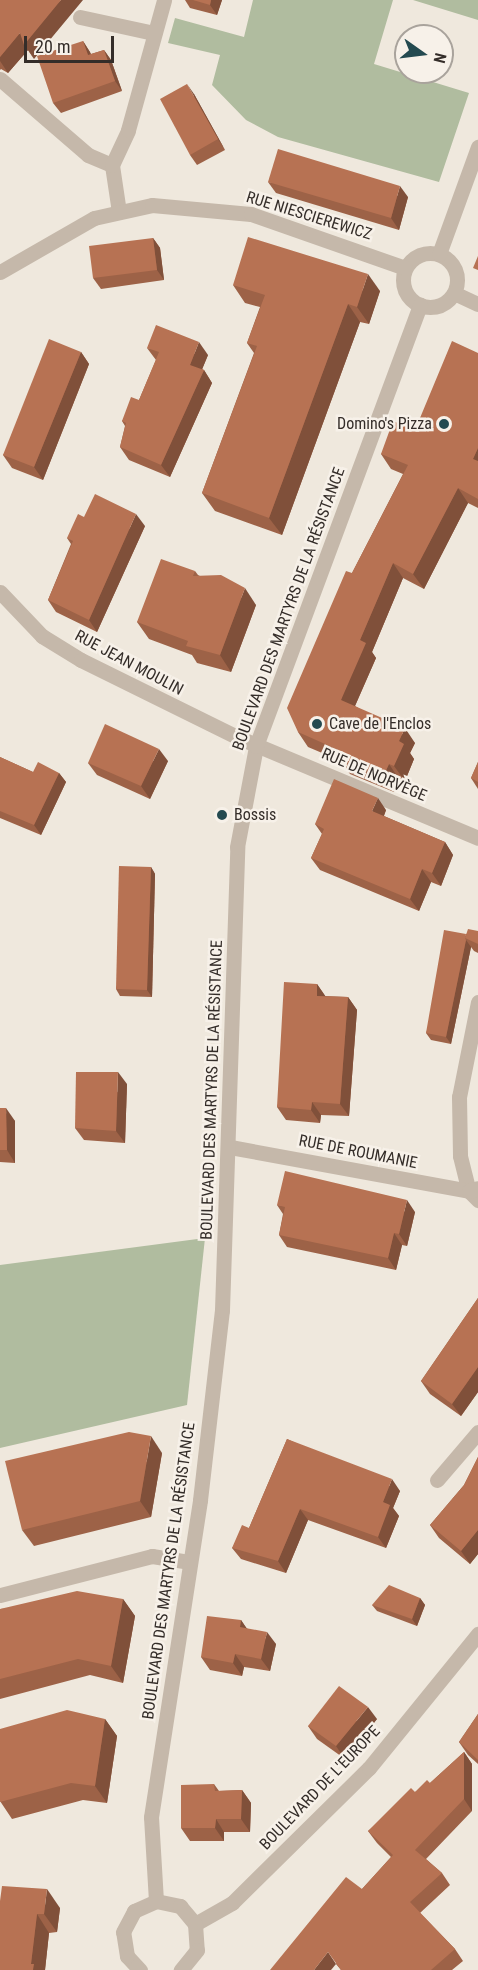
<!DOCTYPE html>
<meta charset="utf-8">
<style>
body{margin:0}
#map{position:relative;width:478px;height:1970px;overflow:hidden;background:#efe8dd;font-family:"Roboto Condensed",sans-serif}
div>[style]{position:absolute}
.green>*{inset:0;background:#b0bc9f}
.minor>*{height:15px;margin:-7.5px;padding:0 7.5px;transform-origin:7.5px;border-radius:7.5px;background:#c5b8aa}
.tertiary>*{height:15px;margin:-7.5px;padding:0 7.5px;transform-origin:7.5px;border-radius:7.5px;background:#c5b8aa}
.tertiary>.ring{margin:-7.5px;padding:0;box-sizing:content-box;background:none;border:15px solid #c5b8aa;border-radius:50%}
.wall>*{inset:0;background:#9d6247}
.shaded-wall>*{inset:0;background:#80503a}
.building>*{inset:0;background:#b77253}
.dots>*{width:16px;height:16px;translate:-50% -50%;box-sizing:border-box;border:3px solid #f7f1e9;border-radius:50%}
span{translate:-50% -50%;white-space:nowrap;text-align:center;line-height:1.15;-webkit-text-stroke:5px #f7f1e9;paint-order:stroke}
.street-label{font-size:16px;color:#342d29}
.poi-label{font-size:16px;color:#342d29}
.right{translate:-100% -50%;text-align:right}
.left{translate:0 -50%;text-align:left}
.north{position:absolute;left:394px;top:24px;width:60px;height:60px;box-sizing:border-box;background:#f7f1e9;border:2px solid #a9a39c;border-radius:50%;rotate:104deg;font-size:16px;font-weight:700;line-height:24px;text-align:center;color:#342d29}
.north::after{content:'';display:block;margin:auto;width:21px;height:27px;background:#244a50;clip-path:polygon(50% 0,100% 100%,50% 72%,0 100%)}
.scale{position:absolute;left:24px;top:36px;width:90px;height:27px;box-sizing:border-box;border:3px solid #342d29;border-top:0;padding-left:8px;font-size:18px;line-height:21px;white-space:nowrap;color:#342d29;-webkit-text-stroke:4px #f7f1e9;paint-order:stroke}
</style>
<div id="map">
<div class="green">
<i style="clip-path:polygon(253px 0,393px 0,374px 64px,469px 93px,439px 182px,278px 137px,246px 120px,212px 85px,220px 55px,168px 43px,175px 18px,244px 37px)"></i>
<i style="clip-path:polygon(413px 0,478px 0,478px 20px)"></i>
<i style="clip-path:polygon(205px 1238px,187px 1405px,0 1448px,0 1265px)"></i>
</div>
<div class="minor">
<i style="left:80px;top:17px;width:76px;rotate:12.2deg"></i>
<i style="left:0;top:79px;width:116px;rotate:40.8deg"></i>
<i style="left:88px;top:155px;width:26px;rotate:23deg"></i>
<i style="left:119px;top:212px;width:48px;rotate:-98.5deg"></i>
<i style="left:112px;top:165px;width:38px;rotate:-65deg"></i>
<i style="left:128px;top:130px;width:135px;rotate:-74.5deg"></i>
<i style="left:0;top:592px;width:61px;rotate:46.3deg"></i>
<i style="left:42px;top:636px;width:46px;rotate:31.6deg"></i>
<i style="left:81px;top:660px;width:174px;rotate:26.3deg"></i>
<i style="left:237px;top:737px;width:261px;rotate:22.7deg"></i>
<i style="left:478px;top:1002px;width:97px;rotate:101.3deg"></i>
<i style="left:459px;top:1097px;width:59px;rotate:89deg"></i>
<i style="left:460px;top:1156px;width:36px;rotate:76deg"></i>
<i style="left:469px;top:1191px;width:13px;rotate:45deg"></i>
<i style="left:230px;top:1147px;width:243px;rotate:10.4deg"></i>
<i style="left:469px;top:1191px;width:9px;rotate:-18deg"></i>
<i style="left:437px;top:1480px;width:63px;rotate:-49.5deg"></i>
<i style="left:0;top:1595px;width:157px;rotate:-14.4deg"></i>
<i style="left:152px;top:1556px;width:37px;rotate:9deg"></i>
</div>
<div class="tertiary">
<i class="ring" style="left:403px;top:253px;width:39px;height:39px"></i>
<i style="left:439px;top:254px;width:114px;rotate:-70deg"></i>
<i style="left:0;top:272px;width:108px;rotate:-29.9deg"></i>
<i style="left:94px;top:218px;width:59px;rotate:-12.6deg"></i>
<i style="left:152px;top:205px;width:99px;rotate:5.2deg"></i>
<i style="left:251px;top:214px;width:163px;rotate:19.3deg"></i>
<i style="left:454px;top:293px;width:26px;rotate:25deg"></i>
<i style="left:156px;top:1901px;width:84px;rotate:-93.4deg"></i>
<i style="left:151px;top:1817px;width:321px;rotate:-81.2deg"></i>
<i style="left:200px;top:1500px;width:191px;rotate:-83.4deg"></i>
<i style="left:222px;top:1310px;width:463px;rotate:-88.1deg"></i>
<i style="left:237px;top:847px;width:103px;rotate:-79.3deg"></i>
<i style="left:256px;top:746px;width:471px;rotate:-69.6deg"></i>
<i style="left:195px;top:1924px;width:43px;rotate:-29.6deg"></i>
<i style="left:232px;top:1903px;width:192px;rotate:-44.6deg"></i>
<i style="left:369px;top:1768px;width:173px;rotate:-50.9deg"></i>
<i style="left:140px;top:1970px;width:19px;rotate:-133deg"></i>
<i style="left:127px;top:1956px;width:24px;rotate:-99deg"></i>
<i style="left:123px;top:1932px;width:24px;rotate:-62deg"></i>
<i style="left:134px;top:1911px;width:24px;rotate:-24deg"></i>
<i style="left:156px;top:1901px;width:25px;rotate:12deg"></i>
<i style="left:180px;top:1906px;width:23px;rotate:50deg"></i>
<i style="left:195px;top:1924px;width:26px;rotate:86deg"></i>
<i style="left:197px;top:1950px;width:26px;rotate:129deg"></i>
</div>
<div class="wall">
<i style="clip-path:polygon(0 0,34px 59px,28px 50px,8px 73px,1px 69px,0 70px)"></i>
<i style="clip-path:polygon(185px 0,222px 0,217px 15px,190px 8px)"></i>
<i style="clip-path:polygon(83px 41px,91px 54px,104px 50px,111px 60px,122px 91px,61px 113px,53px 103px)"></i>
<i style="clip-path:polygon(194px 94px,225px 150px,197px 165px,190px 155px)"></i>
<i style="clip-path:polygon(268px 182px,408px 197px,399px 230px,276px 193px)"></i>
<i style="clip-path:polygon(153px 238px,160px 248px,164px 280px,101px 289px,93px 278px)"></i>
<i style="clip-path:polygon(233px 285px,380px 291px,369px 324px,360px 322px,282px 535px,215px 511px,202px 493px,254px 353px,247px 343px,260px 307px,245px 303px)"></i>
<i style="clip-path:polygon(147px 348px,208px 355px,202px 369px,204px 370px,212px 383px,170px 477px,129px 460px,120px 447px,125px 426px,122px 421px,139px 400px,156px 360px)"></i>
<i style="clip-path:polygon(81px 352px,89px 364px,43px 480px,12px 468px,3px 455px)"></i>
<i style="clip-path:polygon(478px 353px,478px 508px,468px 503px,424px 589px,403px 578px,372px 652px,376px 658px,355px 706px,415px 743px,410px 753px,414px 759px,405px 781px,399px 779px,394px 792px,350px 774px,341px 761px,308px 747px,298px 732px,352px 573px,403px 474px,391px 469px,381px 454px,415px 430px)"></i>
<i style="clip-path:polygon(145px 526px,97px 632px,56px 612px,48px 600px,71px 544px,67px 538px)"></i>
<i style="clip-path:polygon(195px 571px,198px 575px,256px 605px,231px 672px,197px 663px,192px 655px,149px 639px,137px 622px)"></i>
<i style="clip-path:polygon(0 757px,33px 772px,59px 773px,66px 782px,41px 835px,0 818px)"></i>
<i style="clip-path:polygon(168px 761px,150px 799px,97px 775px,88px 763px)"></i>
<i style="clip-path:polygon(478px 762px,478px 789px,471px 778px)"></i>
<i style="clip-path:polygon(386px 810px,384px 816px,445px 842px,453px 855px,441px 886px,431px 882px,419px 911px,320px 870px,311px 858px,322px 834px,315px 824px)"></i>
<i style="clip-path:polygon(151px 867px,155px 874px,152px 997px,120px 996px,116px 989px)"></i>
<i style="clip-path:polygon(478px 931px,478px 953px,474px 951px,471px 947px,451px 1044px,431px 1040px,426px 1033px,466px 934px)"></i>
<i style="clip-path:polygon(317px 984px,325px 996px,348px 997px,357px 1010px,349px 1116px,321px 1115px,320px 1123px,286px 1120px,277px 1107px)"></i>
<i style="clip-path:polygon(127px 1084px,125px 1143px,84px 1140px,75px 1128px)"></i>
<i style="clip-path:polygon(0 1108px,15px 1121px,15px 1163px,0 1162px)"></i>
<i style="clip-path:polygon(277px 1205px,415px 1212px,407px 1246px,402px 1245px,396px 1270px,287px 1247px,279px 1235px,283px 1214px)"></i>
<i style="clip-path:polygon(478px 1298px,478px 1392px,461px 1416px,430px 1394px,421px 1381px)"></i>
<i style="clip-path:polygon(287px 1439px,400px 1491px,393px 1508px,399px 1516px,386px 1548px,308px 1520px,286px 1573px,241px 1559px,232px 1548px,249px 1528px)"></i>
<i style="clip-path:polygon(162px 1453px,151px 1517px,34px 1546px,22px 1530px)"></i>
<i style="clip-path:polygon(478px 1457px,478px 1554px,470px 1564px,439px 1538px,430px 1525px,464px 1485px)"></i>
<i style="clip-path:polygon(420px 1598px,425px 1605px,417px 1626px,377px 1611px,372px 1605px)"></i>
<i style="clip-path:polygon(123px 1599px,135px 1616px,123px 1683px,90px 1675px,0 1699px,0 1609px)"></i>
<i style="clip-path:polygon(241px 1620px,246px 1628px,276px 1644px,270px 1671px,244px 1667px,242px 1676px,210px 1670px,201px 1657px)"></i>
<i style="clip-path:polygon(478px 1714px,478px 1764px,468px 1755px,459px 1742px)"></i>
<i style="clip-path:polygon(105px 1719px,117px 1736px,107px 1803px,83px 1800px,12px 1819px,0 1801px)"></i>
<i style="clip-path:polygon(377px 1719px,345px 1759px,317px 1739px,308px 1726px)"></i>
<i style="clip-path:polygon(464px 1752px,472px 1764px,472px 1811px,426px 1859px,442px 1873px,450px 1885px,420px 1913px,455px 1949px,463px 1961px,452px 1970px,341px 1970px,336px 1964px,362px 1889px,391px 1857px,377px 1843px,368px 1831px,415px 1792px,430px 1783px)"></i>
<i style="clip-path:polygon(214px 1784px,219px 1791px,242px 1790px,251px 1803px,250px 1832px,224px 1832px,224px 1841px,190px 1841px,181px 1828px)"></i>
<i style="clip-path:polygon(0 1901px,60px 1908px,57px 1932px,49px 1933px,45px 1970px,0 1970px)"></i>
</div>
<div class="shaded-wall">
<i style="clip-path:polygon(61px 0,83px 0,34px 59px,28px 50px,8px 73px,0 61px,0 57px,20px 33px)"></i>
<i style="clip-path:polygon(211px 0,222px 0,217px 15px,210px 5px)"></i>
<i style="clip-path:polygon(83px 41px,90px 52px,95px 66px,88px 55px)"></i>
<i style="clip-path:polygon(104px 50px,111px 60px,122px 91px,115px 81px)"></i>
<i style="clip-path:polygon(187px 84px,194px 94px,225px 150px,218px 139px)"></i>
<i style="clip-path:polygon(400px 186px,408px 197px,399px 230px,391px 218px)"></i>
<i style="clip-path:polygon(153px 238px,160px 248px,164px 280px,157px 270px)"></i>
<i style="clip-path:polygon(368px 274px,380px 291px,369px 324px,357px 307px)"></i>
<i style="clip-path:polygon(348px 304px,360px 322px,282px 535px,269px 518px)"></i>
<i style="clip-path:polygon(199px 342px,208px 355px,199px 377px,190px 365px)"></i>
<i style="clip-path:polygon(81px 352px,89px 364px,43px 480px,34px 467px)"></i>
<i style="clip-path:polygon(204px 370px,212px 383px,170px 477px,161px 465px)"></i>
<i style="clip-path:polygon(478px 448px,478px 466px,473px 459px)"></i>
<i style="clip-path:polygon(458px 488px,468px 503px,424px 589px,413px 574px)"></i>
<i style="clip-path:polygon(136px 514px,145px 526px,97px 632px,89px 620px)"></i>
<i style="clip-path:polygon(393px 563px,403px 578px,372px 652px,376px 658px,351px 715px,341px 700px,360px 640px)"></i>
<i style="clip-path:polygon(245px 588px,256px 605px,231px 672px,220px 655px)"></i>
<i style="clip-path:polygon(405px 728px,415px 743px,410px 753px,414px 759px,405px 781px,394px 766px,399px 741px)"></i>
<i style="clip-path:polygon(159px 749px,168px 761px,150px 799px,141px 786px)"></i>
<i style="clip-path:polygon(389px 764px,399px 779px,394px 792px,383px 777px)"></i>
<i style="clip-path:polygon(59px 773px,66px 782px,41px 835px,34px 825px)"></i>
<i style="clip-path:polygon(378px 798px,386px 810px,381px 823px,372px 811px)"></i>
<i style="clip-path:polygon(445px 842px,453px 855px,441px 886px,432px 873px)"></i>
<i style="clip-path:polygon(151px 867px,155px 874px,152px 997px,147px 990px)"></i>
<i style="clip-path:polygon(422px 869px,431px 882px,419px 911px,410px 899px)"></i>
<i style="clip-path:polygon(466px 940px,471px 947px,451px 1044px,446px 1037px)"></i>
<i style="clip-path:polygon(317px 984px,326px 997px,317px 996px)"></i>
<i style="clip-path:polygon(348px 997px,357px 1010px,349px 1116px,340px 1104px)"></i>
<i style="clip-path:polygon(118px 1072px,127px 1084px,125px 1143px,116px 1131px)"></i>
<i style="clip-path:polygon(312px 1102px,321px 1115px,320px 1123px,311px 1110px)"></i>
<i style="clip-path:polygon(6px 1108px,15px 1121px,15px 1163px,7px 1150px)"></i>
<i style="clip-path:polygon(407px 1200px,415px 1212px,407px 1246px,399px 1234px)"></i>
<i style="clip-path:polygon(394px 1233px,402px 1245px,396px 1270px,388px 1258px)"></i>
<i style="clip-path:polygon(478px 1367px,478px 1392px,461px 1416px,452px 1404px)"></i>
<i style="clip-path:polygon(151px 1436px,162px 1453px,151px 1517px,140px 1501px)"></i>
<i style="clip-path:polygon(392px 1479px,400px 1491px,393px 1508px,399px 1516px,386px 1548px,378px 1537px,383px 1502px)"></i>
<i style="clip-path:polygon(300px 1509px,308px 1520px,286px 1573px,278px 1561px)"></i>
<i style="clip-path:polygon(478px 1530px,478px 1554px,470px 1564px,461px 1551px)"></i>
<i style="clip-path:polygon(420px 1598px,425px 1605px,417px 1626px,412px 1619px)"></i>
<i style="clip-path:polygon(123px 1599px,135px 1616px,123px 1683px,111px 1666px)"></i>
<i style="clip-path:polygon(241px 1620px,250px 1633px,240px 1627px)"></i>
<i style="clip-path:polygon(267px 1632px,276px 1644px,270px 1671px,261px 1659px)"></i>
<i style="clip-path:polygon(235px 1654px,244px 1667px,242px 1676px,233px 1663px)"></i>
<i style="clip-path:polygon(368px 1707px,377px 1719px,345px 1759px,336px 1746px)"></i>
<i style="clip-path:polygon(105px 1719px,117px 1736px,107px 1803px,95px 1786px)"></i>
<i style="clip-path:polygon(464px 1752px,472px 1764px,472px 1811px,464px 1799px)"></i>
<i style="clip-path:polygon(242px 1790px,251px 1803px,250px 1832px,241px 1819px)"></i>
<i style="clip-path:polygon(216px 1819px,224px 1832px,224px 1841px,215px 1828px)"></i>
<i style="clip-path:polygon(47px 1889px,60px 1908px,57px 1932px,44px 1914px)"></i>
<i style="clip-path:polygon(37px 1914px,49px 1933px,45px 1970px,33px 1970px,31px 1964px)"></i>
<i style="clip-path:polygon(328px 1952px,336px 1964px,331px 1970px,314px 1970px)"></i>
</div>
<div class="building">
<i style="clip-path:polygon(0 0,61px 0,24px 45px,20px 33px,0 57px)"></i>
<i style="clip-path:polygon(193px 0,211px 0,210px 5px)"></i>
<i style="clip-path:polygon(83px 41px,88px 55px,104px 50px,115px 81px,53px 103px,37px 56px)"></i>
<i style="clip-path:polygon(187px 84px,218px 139px,190px 155px,160px 99px)"></i>
<i style="clip-path:polygon(278px 149px,400px 186px,391px 218px,268px 182px)"></i>
<i style="clip-path:polygon(248px 237px,368px 274px,357px 307px,348px 304px,269px 518px,202px 493px,257px 346px,247px 343px,265px 295px,233px 285px)"></i>
<i style="clip-path:polygon(153px 238px,157px 270px,93px 278px,89px 246px)"></i>
<i style="clip-path:polygon(478px 256px,478px 270px,473px 268px)"></i>
<i style="clip-path:polygon(156px 325px,199px 342px,190px 365px,204px 370px,161px 465px,120px 447px,126px 423px,122px 421px,131px 397px,139px 400px,159px 352px,147px 348px)"></i>
<i style="clip-path:polygon(49px 339px,81px 352px,34px 467px,3px 455px)"></i>
<i style="clip-path:polygon(452px 341px,478px 353px,478px 448px,473px 459px,478px 461px,478px 499px,458px 488px,413px 574px,393px 563px,360px 640px,366px 643px,341px 700px,405px 728px,399px 741px,404px 744px,394px 766px,389px 764px,383px 777px,340px 759px,343px 752px,298px 732px,287px 708px,346px 571px,352px 573px,408px 465px,381px 454px,393px 421px,415px 430px)"></i>
<i style="clip-path:polygon(95px 494px,136px 514px,89px 620px,48px 600px,73px 541px,67px 538px,78px 514px,84px 517px)"></i>
<i style="clip-path:polygon(161px 559px,195px 571px,193px 576px,221px 575px,245px 588px,220px 655px,186px 646px,188px 641px,137px 622px)"></i>
<i style="clip-path:polygon(105px 724px,159px 749px,141px 786px,88px 763px)"></i>
<i style="clip-path:polygon(0 757px,33px 772px,38px 762px,59px 773px,34px 825px,0 811px)"></i>
<i style="clip-path:polygon(478px 762px,478px 782px,471px 778px)"></i>
<i style="clip-path:polygon(334px 779px,378px 798px,372px 811px,445px 842px,432px 873px,422px 869px,410px 899px,311px 858px,324px 829px,315px 824px)"></i>
<i style="clip-path:polygon(119px 866px,151px 867px,147px 990px,116px 989px)"></i>
<i style="clip-path:polygon(468px 929px,478px 931px,478px 944px,465px 938px)"></i>
<i style="clip-path:polygon(444px 930px,466px 934px,465px 938px,466px 940px,446px 1037px,426px 1033px)"></i>
<i style="clip-path:polygon(284px 982px,317px 984px,317px 996px,348px 997px,340px 1104px,312px 1102px,311px 1110px,277px 1107px)"></i>
<i style="clip-path:polygon(76px 1072px,118px 1072px,116px 1131px,75px 1128px)"></i>
<i style="clip-path:polygon(0 1108px,6px 1108px,7px 1150px,0 1150px)"></i>
<i style="clip-path:polygon(285px 1171px,407px 1200px,399px 1234px,394px 1233px,388px 1258px,279px 1235px,285px 1207px,277px 1205px)"></i>
<i style="clip-path:polygon(478px 1298px,478px 1367px,452px 1404px,421px 1381px)"></i>
<i style="clip-path:polygon(129px 1432px,151px 1436px,140px 1501px,22px 1530px,5px 1461px)"></i>
<i style="clip-path:polygon(287px 1439px,392px 1479px,383px 1502px,390px 1505px,378px 1537px,300px 1509px,278px 1561px,232px 1548px,242px 1525px,249px 1528px)"></i>
<i style="clip-path:polygon(478px 1457px,478px 1530px,461px 1551px,430px 1525px,464px 1485px)"></i>
<i style="clip-path:polygon(389px 1585px,420px 1598px,412px 1619px,372px 1605px)"></i>
<i style="clip-path:polygon(77px 1591px,123px 1599px,111px 1666px,78px 1659px,0 1679px,0 1609px)"></i>
<i style="clip-path:polygon(207px 1616px,241px 1620px,240px 1627px,267px 1632px,261px 1659px,235px 1654px,233px 1663px,201px 1657px)"></i>
<i style="clip-path:polygon(339px 1686px,368px 1707px,336px 1746px,308px 1726px)"></i>
<i style="clip-path:polygon(67px 1710px,105px 1719px,95px 1786px,71px 1783px,0 1802px,0 1729px)"></i>
<i style="clip-path:polygon(478px 1714px,478px 1760px,459px 1742px)"></i>
<i style="clip-path:polygon(464px 1752px,464px 1799px,415px 1850px,442px 1873px,410px 1902px,455px 1949px,431px 1970px,341px 1970px,328px 1952px,314px 1970px,270px 1970px,346px 1877px,362px 1889px,393px 1855px,368px 1831px,411px 1788px,415px 1792px,427px 1780px,430px 1783px)"></i>
<i style="clip-path:polygon(214px 1784px,215px 1791px,242px 1790px,241px 1819px,216px 1819px,215px 1828px,181px 1828px,181px 1785px)"></i>
<i style="clip-path:polygon(2px 1886px,47px 1889px,44px 1914px,37px 1914px,31px 1964px,34px 1964px,33px 1970px,0 1970px,0 1901px)"></i>
</div>
<div class="dots">
<i style="left:444px;top:424px;background:#244a50"></i>
<i style="left:317px;top:724px;background:#244a50"></i>
<i style="left:222px;top:815px;background:#244a50"></i>
</div>
<div class="street-label">
<span style="left:309px;top:216px;rotate:17deg">RUE NIESCIEREWICZ</span>
<span style="left:289px;top:609px;rotate:-70deg">BOULEVARD DES MARTYRS DE LA RÉSISTANCE</span>
<span style="left:129px;top:663px;rotate:28deg">RUE JEAN MOULIN</span>
<span style="left:374px;top:775px;rotate:23deg">RUE DE NORVÈGE</span>
<span style="left:212px;top:1090px;rotate:-88deg">BOULEVARD DES MARTYRS DE LA RÉSISTANCE</span>
<span style="left:358px;top:1152px;rotate:11deg">RUE DE ROUMANIE</span>
<span style="left:169px;top:1571px;rotate:-82deg">BOULEVARD DES MARTYRS DE LA RÉSISTANCE</span>
<span style="left:320px;top:1788px;rotate:-46deg">BOULEVARD DE L'EUROPE</span>
</div>
<div class="poi-label">
<span class="right" style="left:432px;top:424px">Domino's Pizza</span>
<span class="left" style="left:329px;top:724px">Cave de l'Enclos</span>
<span class="left" style="left:234px;top:815px">Bossis</span>
</div>
<div class="north">N</div>
<div class="scale">20 m</div>
</div>
